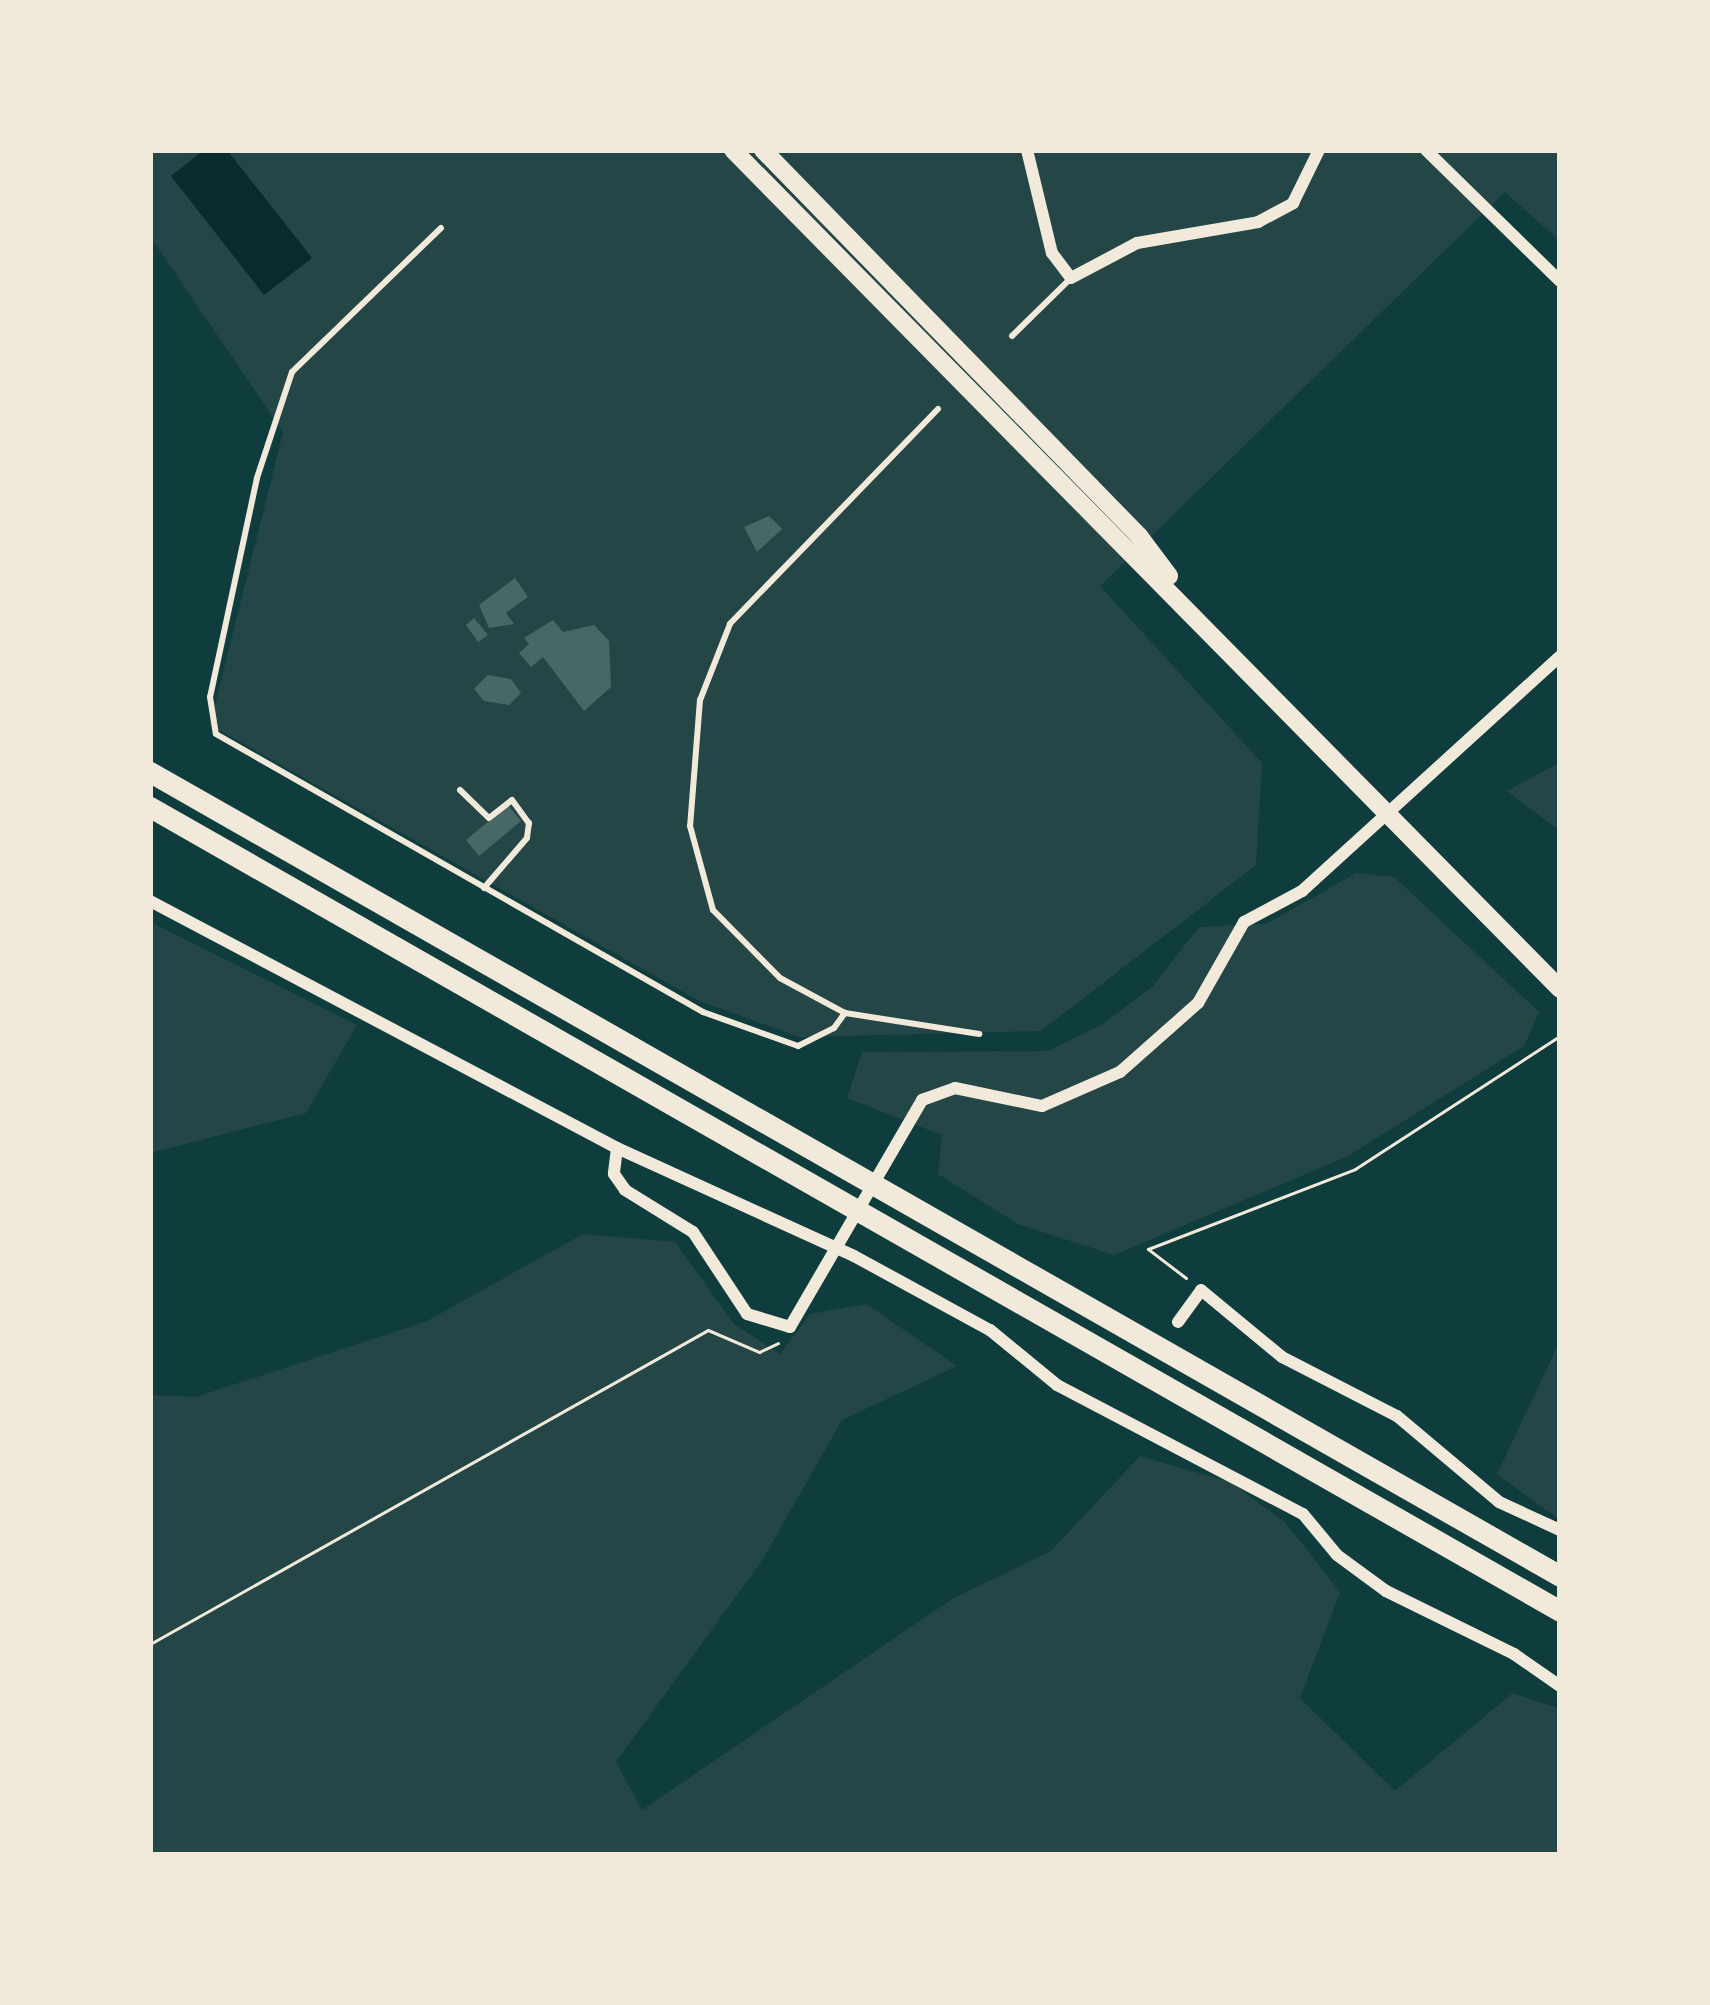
<!DOCTYPE html>
<style>
body{margin:0}
#map{position:relative;width:1710px;height:2005px;overflow:hidden;background:#0f3d3e;font-family:Poppins,sans-serif}
div>[style]{position:absolute}
.green>*{inset:0;background:#244646}
.water>*{inset:0;background:#0a2a2b}
.building>*{inset:0;background:#486865}
.path>*{height:3px;margin:-1.5px;padding:0 1.5px;transform-origin:1.5px;border-radius:1.5px;background:#f1e9da}
.service>*{height:6px;margin:-3px;padding:0 3px;transform-origin:3px;border-radius:3px;background:#f1e9da}
.minor>*{height:12px;margin:-6px;padding:0 6px;transform-origin:6px;border-radius:6px;background:#f1e9da}
.trunk>*{height:18px;margin:-9px;padding:0 9px;transform-origin:9px;border-radius:9px;background:#f1e9da}
.motorway>*{height:21px;margin:-10.5px;padding:0 10.5px;transform-origin:10.5px;border-radius:10.5px;background:#f1e9da}
span{translate:-50% -50%;white-space:nowrap;text-align:center;line-height:1.15;-webkit-text-stroke:10px #f1e9da;paint-order:stroke}
.frame{position:absolute;inset:0;border:153px solid #f1e9da;pointer-events:none}
</style>
<div id="map">
<div class="green">
<i style="clip-path:polygon(150px 150px,1560px 150px,1560px 241px,1505px 192px,1100px 586px,1262px 763px,1256px 865px,1041px 1031px,800px 1037px,701px 1002px,210px 725px,283px 432px,150px 236px)"></i>
<i style="clip-path:polygon(1560px 762px,1560px 831px,1507px 791px)"></i>
<i style="clip-path:polygon(1356px 873px,1394px 877px,1539px 1012px,1524px 1046px,1348px 1156px,1114px 1255px,1018px 1224px,938px 1174px,942px 1135px,847px 1098px,862px 1052px,1048px 1051px,1103px 1024px,1153px 986px,1199px 927px,1266px 924px)"></i>
<i style="clip-path:polygon(150px 922px,357px 1025px,306px 1113px,150px 1153px)"></i>
<i style="clip-path:polygon(583px 1234px,675px 1242px,734px 1324px,780px 1354px,810px 1314px,866px 1304px,957px 1366px,842px 1420px,763px 1559px,616px 1762px,642px 1810px,952px 1599px,1051px 1551px,1140px 1456px,1230px 1482px,1285px 1522px,1340px 1592px,1300px 1698px,1395px 1791px,1513px 1693px,1560px 1709px,1560px 1855px,150px 1855px,150px 1395px,196px 1397px,427px 1321px)"></i>
<i style="clip-path:polygon(1560px 1341px,1560px 1520px,1497px 1474px)"></i>
</div>
<div class="water">
<i style="clip-path:polygon(204px 150px,227px 150px,312px 258px,264px 295px,171px 176px)"></i>
</div>
<div class="building">
<i style="clip-path:polygon(769px 516px,782px 529px,757px 552px,744px 527px)"></i>
<i style="clip-path:polygon(515px 578px,528px 597px,506px 613px,514px 624px,489px 628px,479px 605px)"></i>
<i style="clip-path:polygon(474px 618px,488px 635px,478px 642px,466px 625px)"></i>
<i style="clip-path:polygon(553px 620px,563px 632px,594px 625px,609px 641px,611px 687px,584px 711px,543px 657px,531px 667px,519px 653px,529px 644px,524px 638px)"></i>
<i style="clip-path:polygon(488px 675px,511px 679px,521px 693px,509px 705px,484px 701px,474px 689px)"></i>
<i style="clip-path:polygon(508px 805px,521px 821px,479px 856px,466px 840px)"></i>
</div>
<div class="path">
<i style="left:1186px;top:1278px;width:48px;rotate:-142.7deg"></i>
<i style="left:1148px;top:1249px;width:222px;rotate:-21.1deg"></i>
<i style="left:1355px;top:1169px;width:244px;rotate:-33deg"></i>
<i style="left:150px;top:1644px;width:640px;rotate:-29.37deg"></i>
<i style="left:708px;top:1330px;width:56px;rotate:23.3deg"></i>
<i style="left:759px;top:1352px;width:21px;rotate:-25deg"></i>
</div>
<div class="service">
<i style="left:441px;top:228px;width:207px;rotate:136deg"></i>
<i style="left:292px;top:372px;width:112px;rotate:108.3deg"></i>
<i style="left:257px;top:478px;width:224px;rotate:102.1deg"></i>
<i style="left:210px;top:697px;width:37px;rotate:81deg"></i>
<i style="left:216px;top:734px;width:561px;rotate:29.72deg"></i>
<i style="left:703px;top:1012px;width:101px;rotate:19.7deg"></i>
<i style="left:798px;top:1046px;width:40px;rotate:-26.6deg"></i>
<i style="left:834px;top:1028px;width:19px;rotate:-54deg"></i>
<i style="left:1012px;top:336px;width:83px;rotate:-44.5deg"></i>
<i style="left:938px;top:409px;width:299px;rotate:134.1deg"></i>
<i style="left:730px;top:624px;width:82px;rotate:111.5deg"></i>
<i style="left:700px;top:700px;width:126px;rotate:94.5deg"></i>
<i style="left:690px;top:826px;width:87px;rotate:74.7deg"></i>
<i style="left:713px;top:910px;width:95px;rotate:45.4deg"></i>
<i style="left:780px;top:978px;width:74px;rotate:28.3deg"></i>
<i style="left:845px;top:1013px;width:136px;rotate:8.9deg"></i>
<i style="left:460px;top:790px;width:40px;rotate:44deg"></i>
<i style="left:489px;top:818px;width:29px;rotate:-38deg"></i>
<i style="left:512px;top:800px;width:29px;rotate:54deg"></i>
<i style="left:529px;top:823px;width:15px;rotate:98deg"></i>
<i style="left:527px;top:838px;width:66px;rotate:130.7deg"></i>
</div>
<div class="minor">
<i style="left:1027px;top:150px;width:106px;rotate:76.4deg"></i>
<i style="left:1052px;top:253px;width:31px;rotate:53deg"></i>
<i style="left:1071px;top:278px;width:75px;rotate:-27.9deg"></i>
<i style="left:1137px;top:243px;width:123px;rotate:-9.8deg"></i>
<i style="left:1258px;top:222px;width:40px;rotate:-28deg"></i>
<i style="left:1293px;top:203px;width:59px;rotate:-63.9deg"></i>
<i style="left:1426px;top:150px;width:187px;rotate:44.4deg"></i>
<i style="left:150px;top:901px;width:528px;rotate:27.87deg"></i>
<i style="left:617px;top:1148px;width:260px;rotate:24.5deg"></i>
<i style="left:854px;top:1256px;width:155px;rotate:28.6deg"></i>
<i style="left:990px;top:1330px;width:87px;rotate:39.4deg"></i>
<i style="left:1057px;top:1385px;width:278px;rotate:27.7deg"></i>
<i style="left:1303px;top:1514px;width:53px;rotate:50.3deg"></i>
<i style="left:1337px;top:1555px;width:61px;rotate:36.3deg"></i>
<i style="left:1386px;top:1591px;width:143px;rotate:26.2deg"></i>
<i style="left:1514px;top:1654px;width:56px;rotate:34.8deg"></i>
<i style="left:617px;top:1148px;width:26px;rotate:97deg"></i>
<i style="left:614px;top:1174px;width:19px;rotate:55deg"></i>
<i style="left:625px;top:1190px;width:80px;rotate:31.7deg"></i>
<i style="left:693px;top:1232px;width:98px;rotate:56.6deg"></i>
<i style="left:747px;top:1314px;width:45px;rotate:16.8deg"></i>
<i style="left:790px;top:1327px;width:263px;rotate:-59.8deg"></i>
<i style="left:922px;top:1100px;width:35px;rotate:-20deg"></i>
<i style="left:955px;top:1088px;width:89px;rotate:11.7deg"></i>
<i style="left:1042px;top:1106px;width:85px;rotate:-23.6deg"></i>
<i style="left:1120px;top:1072px;width:104px;rotate:-41.5deg"></i>
<i style="left:1198px;top:1003px;width:93px;rotate:-60.4deg"></i>
<i style="left:1244px;top:922px;width:66px;rotate:-28.1deg"></i>
<i style="left:1302px;top:891px;width:349px;rotate:-42.3deg"></i>
<i style="left:1178px;top:1322px;width:39px;rotate:-54deg"></i>
<i style="left:1201px;top:1290px;width:105px;rotate:39.6deg"></i>
<i style="left:1282px;top:1357px;width:129px;rotate:27.2deg"></i>
<i style="left:1397px;top:1416px;width:133px;rotate:40.1deg"></i>
<i style="left:1499px;top:1502px;width:67px;rotate:24.7deg"></i>
</div>
<div class="trunk">
<i style="left:733px;top:150px;width:1178px;rotate:45.41deg"></i>
<i style="left:763px;top:150px;width:539px;rotate:45.75deg"></i>
<i style="left:1139px;top:536px;width:50px;rotate:53.1deg"></i>
</div>
<div class="motorway">
<i style="left:150px;top:772px;width:1623px;rotate:29.69deg"></i>
<i style="left:150px;top:807px;width:1623px;rotate:29.69deg"></i>
</div>
<div class="frame"></div>
</div>
